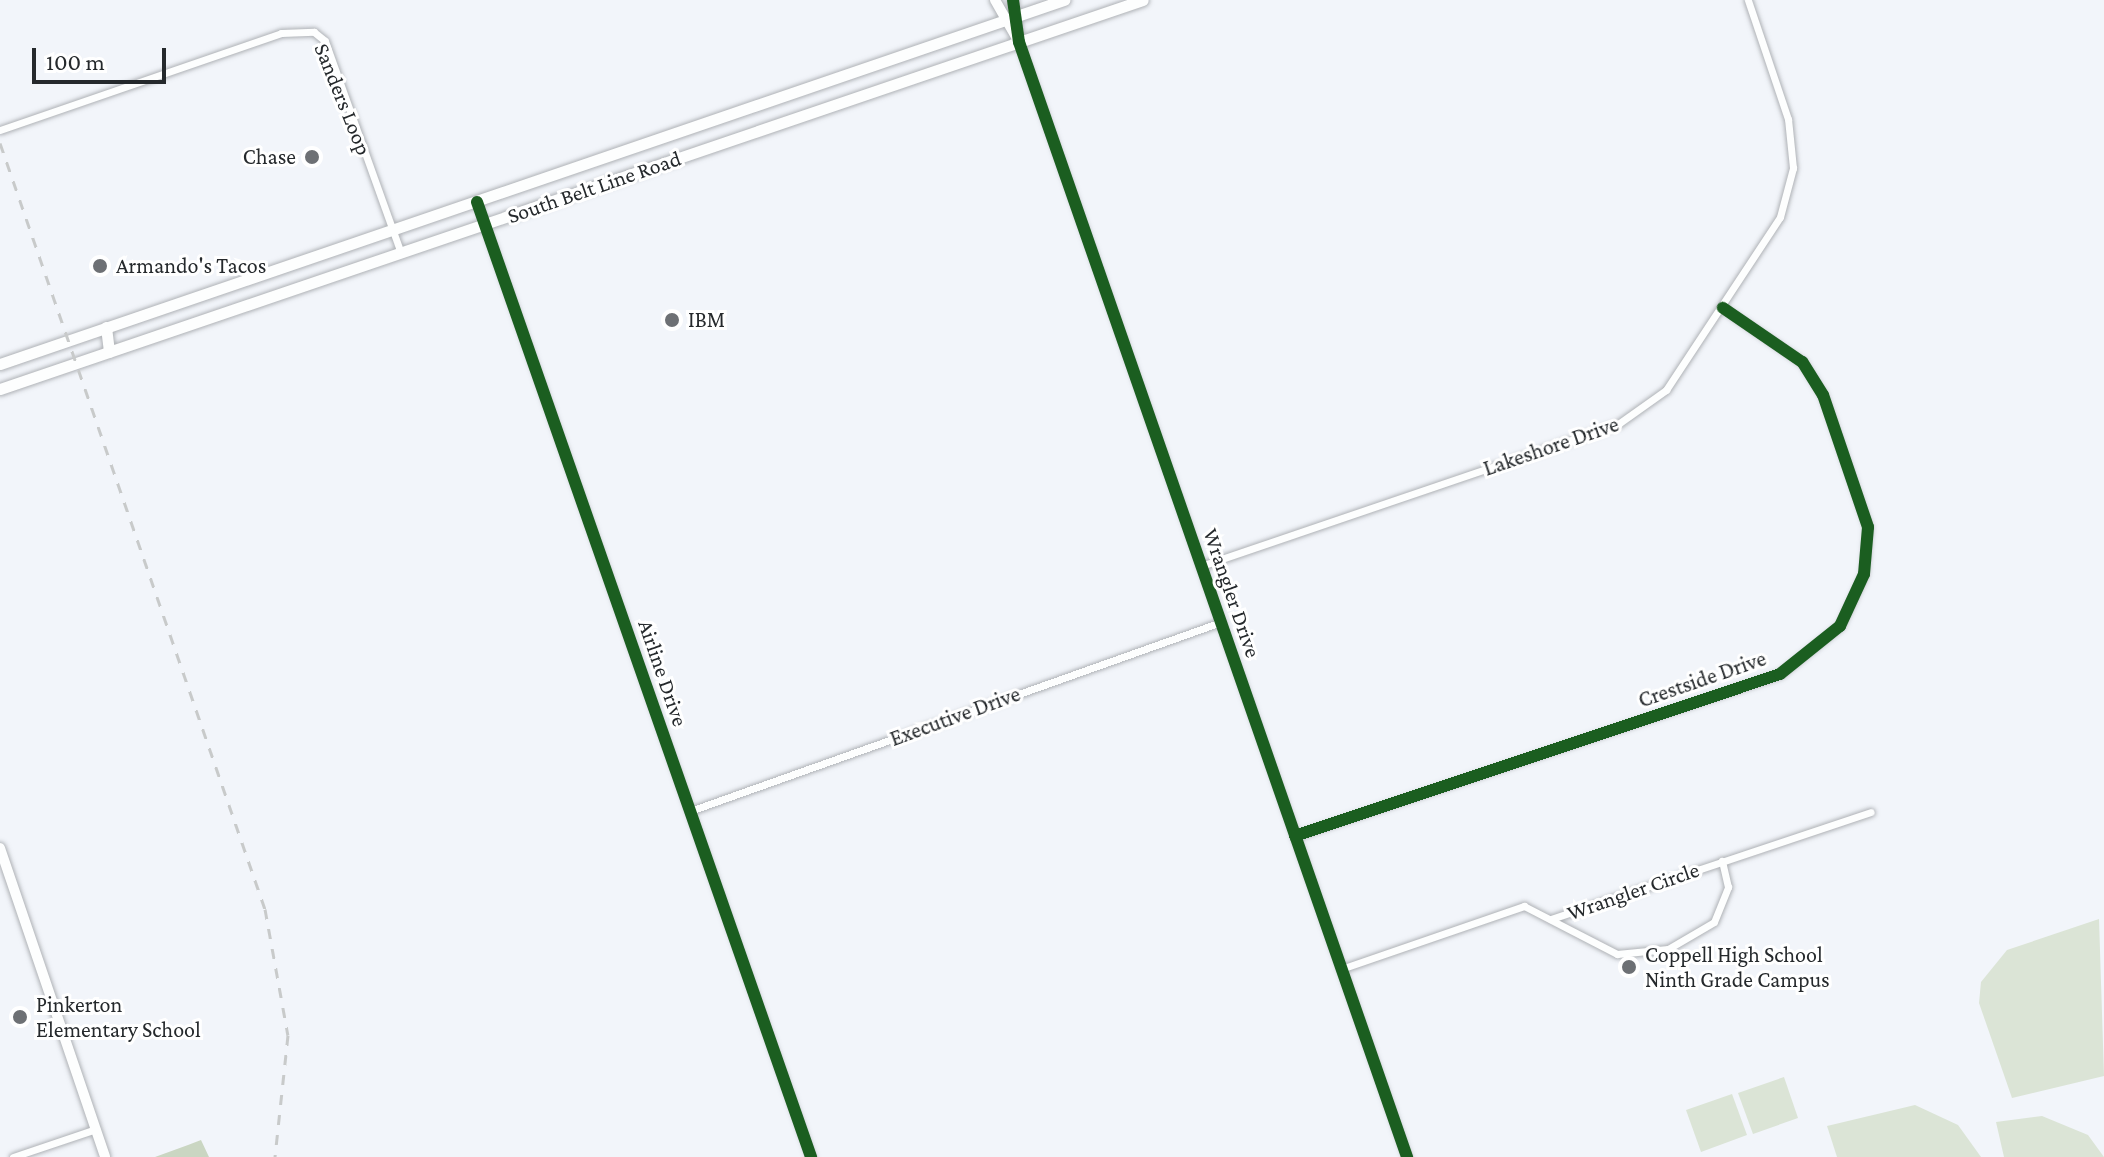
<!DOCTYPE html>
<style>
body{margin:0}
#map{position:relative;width:2104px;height:1157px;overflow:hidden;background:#f2f5fa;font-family:"Crimson Pro",serif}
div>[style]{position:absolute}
.green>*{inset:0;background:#dbe4d6}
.forest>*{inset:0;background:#cad6c2}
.roads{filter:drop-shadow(0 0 2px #afb2b6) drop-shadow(0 0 2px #afb2b6)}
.street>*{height:7px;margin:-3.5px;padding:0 3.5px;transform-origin:3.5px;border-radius:3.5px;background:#fdfefe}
.secondary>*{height:10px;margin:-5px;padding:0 5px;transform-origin:5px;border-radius:5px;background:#fdfefe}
.primary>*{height:11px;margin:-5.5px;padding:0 5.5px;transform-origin:5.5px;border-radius:5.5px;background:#fdfefe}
.rail>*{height:3px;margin-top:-1.5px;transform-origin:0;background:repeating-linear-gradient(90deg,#c8caca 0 10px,transparent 0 20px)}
.cycleway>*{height:12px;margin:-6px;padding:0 6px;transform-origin:6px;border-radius:6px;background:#1b5e20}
.dots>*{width:22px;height:22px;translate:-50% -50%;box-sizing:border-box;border:4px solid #fff;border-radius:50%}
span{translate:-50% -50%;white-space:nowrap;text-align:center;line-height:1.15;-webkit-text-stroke:6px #fff;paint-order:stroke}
.street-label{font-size:22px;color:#25292c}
.poi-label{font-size:22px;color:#25292c}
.right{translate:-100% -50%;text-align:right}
.left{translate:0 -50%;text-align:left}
.scale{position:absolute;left:32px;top:48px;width:134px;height:36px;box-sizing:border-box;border:4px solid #25292c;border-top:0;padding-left:10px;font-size:24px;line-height:28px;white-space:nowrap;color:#25292c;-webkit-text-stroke:6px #fff;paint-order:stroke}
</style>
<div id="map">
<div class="green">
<i style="clip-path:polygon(2099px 919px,2104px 1076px,2012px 1098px,1979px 1003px,1981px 982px,2007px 950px)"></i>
<i style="clip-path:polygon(1784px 1077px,1798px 1118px,1753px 1134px,1738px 1093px)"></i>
<i style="clip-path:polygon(1732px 1094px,1747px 1135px,1701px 1152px,1686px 1110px)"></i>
<i style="clip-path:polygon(1915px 1105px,1958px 1125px,1981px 1157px,1837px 1157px,1827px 1126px)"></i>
<i style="clip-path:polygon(2042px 1116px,2088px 1135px,2104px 1157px,2004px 1157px,1996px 1122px)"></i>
</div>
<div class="forest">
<i style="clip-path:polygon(201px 1140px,209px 1157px,155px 1157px,188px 1145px)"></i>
</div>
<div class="roads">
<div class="street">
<i style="left:1019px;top:42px;width:1181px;rotate:70.81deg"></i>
<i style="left:0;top:130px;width:297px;rotate:-19deg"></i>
<i style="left:281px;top:33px;width:33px;rotate:-2deg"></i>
<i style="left:314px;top:32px;width:14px;rotate:39deg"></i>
<i style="left:325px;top:41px;width:225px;rotate:70.3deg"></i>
<i style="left:477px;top:202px;width:1012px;rotate:70.72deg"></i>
<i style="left:1201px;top:566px;width:441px;rotate:-18.8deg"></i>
<i style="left:1618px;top:424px;width:59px;rotate:-35.3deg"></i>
<i style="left:1666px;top:390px;width:207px;rotate:-56.6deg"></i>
<i style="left:1780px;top:217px;width:51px;rotate:-75.1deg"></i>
<i style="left:1793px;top:168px;width:49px;rotate:-95.8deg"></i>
<i style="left:1788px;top:119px;width:126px;rotate:-108.6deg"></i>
<i style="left:690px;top:811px;width:564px;rotate:-19.59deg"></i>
<i style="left:1295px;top:836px;width:511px;rotate:-18.47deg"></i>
<i style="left:1780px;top:674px;width:77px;rotate:-38.7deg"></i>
<i style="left:1840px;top:626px;width:57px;rotate:-65.2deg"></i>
<i style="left:1864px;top:574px;width:47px;rotate:-85.1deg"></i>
<i style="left:1868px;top:527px;width:139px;rotate:-108.8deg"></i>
<i style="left:1823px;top:395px;width:39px;rotate:-122deg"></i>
<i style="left:1802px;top:362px;width:96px;rotate:-145.6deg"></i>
<i style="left:1551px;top:919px;width:337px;rotate:-18.5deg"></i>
<i style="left:1341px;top:969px;width:194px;rotate:-19deg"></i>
<i style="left:1524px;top:906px;width:105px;rotate:27.3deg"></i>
<i style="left:1617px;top:954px;width:51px;rotate:-5.6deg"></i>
<i style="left:1668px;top:949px;width:53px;rotate:-30.4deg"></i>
<i style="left:1714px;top:922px;width:38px;rotate:-68deg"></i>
<i style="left:1728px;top:887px;width:27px;rotate:-103deg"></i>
<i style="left:13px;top:1157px;width:88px;rotate:-18.6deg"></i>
</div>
<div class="secondary">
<i style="left:995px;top:0;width:48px;rotate:60.3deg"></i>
<i style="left:1013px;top:0;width:41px;rotate:81.7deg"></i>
<i style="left:0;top:848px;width:326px;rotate:71.2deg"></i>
</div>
<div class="primary">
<i style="left:106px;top:327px;width:25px;rotate:83deg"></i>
<i style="left:0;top:364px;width:1125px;rotate:-18.89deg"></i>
<i style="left:0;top:389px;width:1207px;rotate:-18.8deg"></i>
</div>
</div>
<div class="rail">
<i style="left:0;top:143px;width:811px;rotate:70.92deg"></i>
<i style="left:265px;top:909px;width:128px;rotate:79.7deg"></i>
<i style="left:288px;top:1035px;width:123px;rotate:96.1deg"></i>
</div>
<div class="cycleway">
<i style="left:1013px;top:0;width:42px;rotate:81.9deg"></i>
<i style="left:1019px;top:42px;width:1181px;rotate:70.81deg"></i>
<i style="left:477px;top:202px;width:1012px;rotate:70.72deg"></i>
<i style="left:1295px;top:836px;width:511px;rotate:-18.47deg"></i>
<i style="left:1780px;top:674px;width:77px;rotate:-38.7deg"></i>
<i style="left:1840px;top:626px;width:57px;rotate:-65.2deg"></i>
<i style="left:1864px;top:574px;width:47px;rotate:-85.1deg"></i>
<i style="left:1868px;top:527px;width:139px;rotate:-108.8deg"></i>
<i style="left:1823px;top:395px;width:39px;rotate:-122deg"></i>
<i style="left:1802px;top:362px;width:96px;rotate:-145.6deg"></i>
</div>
<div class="dots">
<i style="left:312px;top:157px;background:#6d7074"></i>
<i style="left:100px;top:266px;background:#6d7074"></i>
<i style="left:672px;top:320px;background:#6d7074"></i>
<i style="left:1629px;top:967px;background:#6d7074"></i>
<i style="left:20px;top:1017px;background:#6d7074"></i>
</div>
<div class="street-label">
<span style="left:343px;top:99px;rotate:68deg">Sanders Loop</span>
<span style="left:594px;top:187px;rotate:-19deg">South Belt Line Road</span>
<span style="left:1551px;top:446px;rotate:-19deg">Lakeshore Drive</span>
<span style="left:1232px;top:593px;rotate:71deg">Wrangler Drive</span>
<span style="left:663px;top:673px;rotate:71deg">Airline Drive</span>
<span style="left:1702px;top:679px;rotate:-19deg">Crestside Drive</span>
<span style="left:955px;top:716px;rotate:-20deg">Executive Drive</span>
<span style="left:1633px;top:891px;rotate:-19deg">Wrangler Circle</span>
</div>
<div class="poi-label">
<span class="right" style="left:296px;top:157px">Chase</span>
<span class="left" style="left:116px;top:266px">Armando's Tacos</span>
<span class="left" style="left:688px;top:320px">IBM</span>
<span class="left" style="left:1645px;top:967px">Coppell High School<br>Ninth Grade Campus</span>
<span class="left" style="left:36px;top:1017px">Pinkerton<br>Elementary School</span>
</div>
<div class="scale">100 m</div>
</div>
